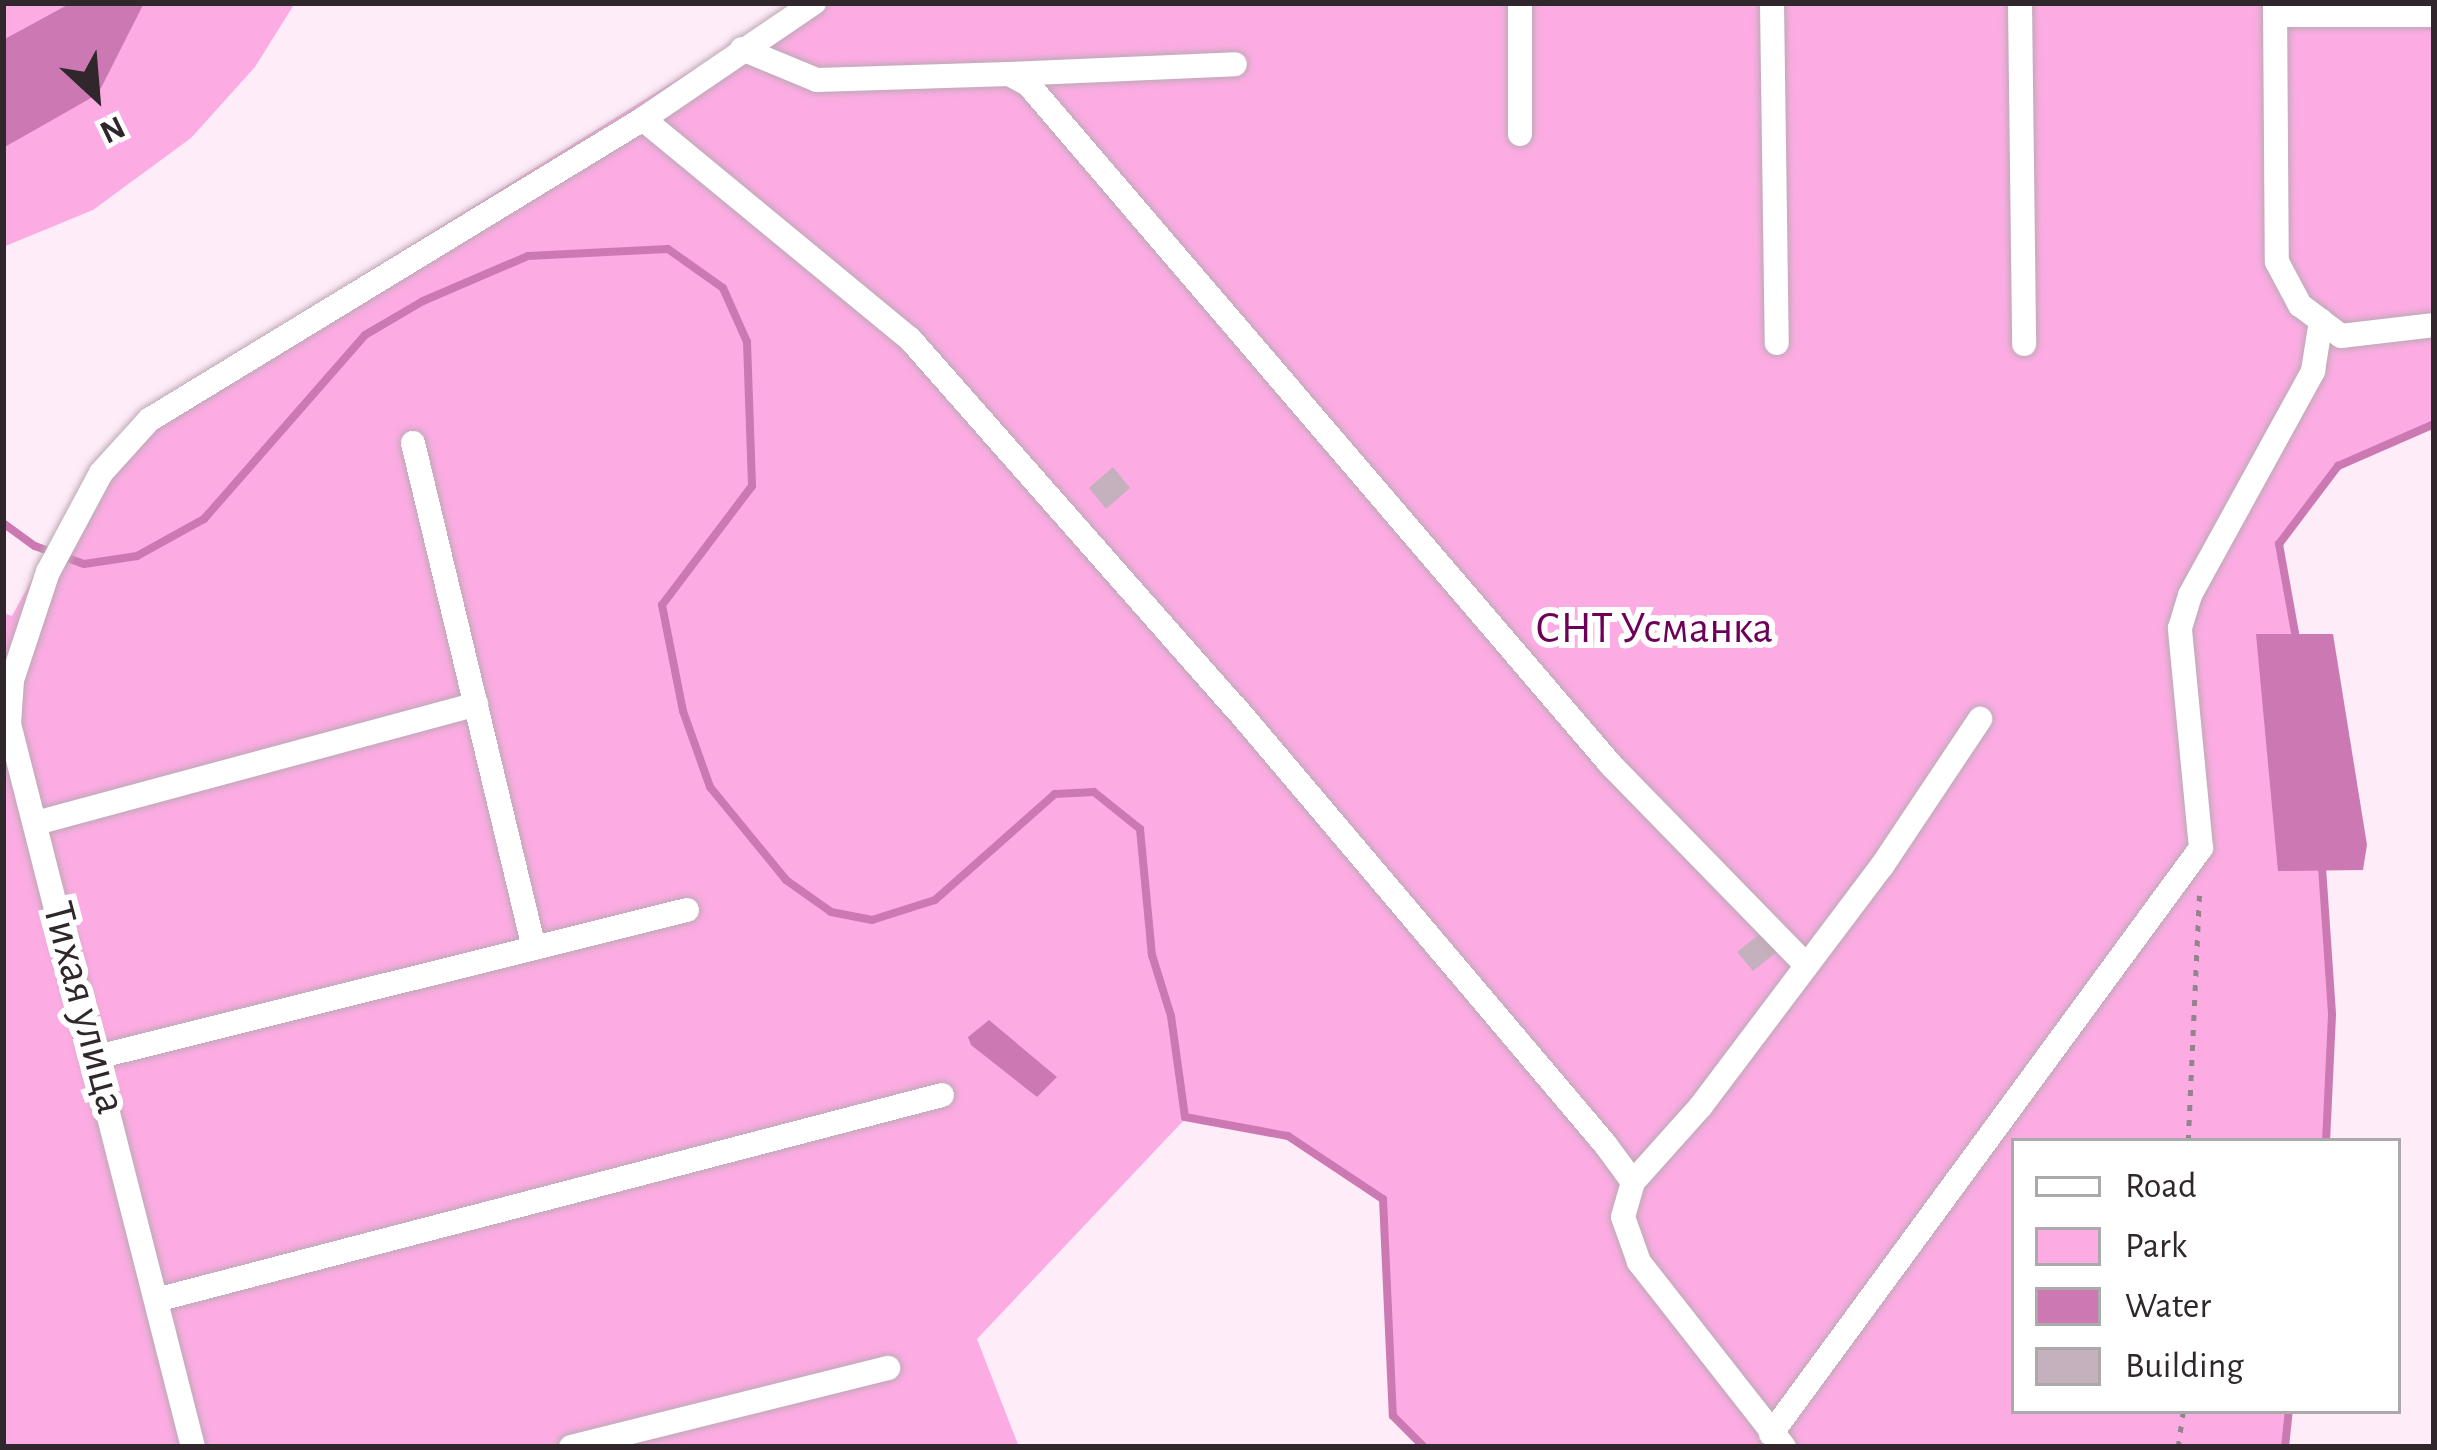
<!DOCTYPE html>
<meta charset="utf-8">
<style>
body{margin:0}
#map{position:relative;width:2437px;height:1450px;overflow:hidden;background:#feecf8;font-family:"Alegreya Sans",sans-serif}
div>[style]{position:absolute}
.green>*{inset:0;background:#fcace3}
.water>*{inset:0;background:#cc79b3}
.stream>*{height:8px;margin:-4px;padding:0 4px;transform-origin:4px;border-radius:4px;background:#cc79b3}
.building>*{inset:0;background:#c5b0bd}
.path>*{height:4.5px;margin-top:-2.25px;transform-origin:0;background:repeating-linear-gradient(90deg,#91848c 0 6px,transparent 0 15px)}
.roads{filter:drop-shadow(0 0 3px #bda8b5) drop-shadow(0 0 3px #bda8b5)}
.street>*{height:24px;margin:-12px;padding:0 12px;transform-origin:12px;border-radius:12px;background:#fff}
span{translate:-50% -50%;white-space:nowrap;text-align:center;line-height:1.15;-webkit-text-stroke:12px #fff;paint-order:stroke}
.park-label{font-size:45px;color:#6d0158}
.street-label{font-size:45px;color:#2f272c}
.frame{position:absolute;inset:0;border:6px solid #2f272c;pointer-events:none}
.legend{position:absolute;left:2011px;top:1138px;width:390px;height:276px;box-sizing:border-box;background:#fff;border:3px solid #aca9ab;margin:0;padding:15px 21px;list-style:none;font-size:36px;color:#2f272c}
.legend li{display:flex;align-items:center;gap:24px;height:60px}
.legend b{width:60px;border:3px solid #aca9ab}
.north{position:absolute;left:36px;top:36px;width:120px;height:120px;-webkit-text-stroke:9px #fff;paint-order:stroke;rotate:154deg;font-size:33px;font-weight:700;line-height:48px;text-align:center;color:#2f272c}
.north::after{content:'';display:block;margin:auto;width:42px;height:54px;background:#2f272c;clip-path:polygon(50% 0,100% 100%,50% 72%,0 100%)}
</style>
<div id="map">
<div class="green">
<i style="clip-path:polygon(3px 3px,295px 3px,255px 67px,191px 138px,93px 210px,3px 247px)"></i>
<i style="clip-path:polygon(800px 3px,2434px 3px,2434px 424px,2338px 466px,2279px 544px,2306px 695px,2322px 859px,2332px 1015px,2326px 1141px,2014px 1141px,2014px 1411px,2289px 1411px,2285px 1447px,1424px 1447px,1393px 1416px,1383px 1199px,1288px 1136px,1186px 1118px,977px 1339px,1019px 1447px,3px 1447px,3px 613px,12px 616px,92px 468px,143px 412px)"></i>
</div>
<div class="water">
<i style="clip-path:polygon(71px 3px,144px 3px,98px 94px,3px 148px,3px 40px)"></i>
<i style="clip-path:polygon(2256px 634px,2333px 634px,2367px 845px,2363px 870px,2278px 871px)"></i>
<i style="clip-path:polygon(989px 1020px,1057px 1077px,1037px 1097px,971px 1045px,968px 1037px)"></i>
</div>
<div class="stream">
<i style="left:3px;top:523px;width:39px;rotate:36deg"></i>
<i style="left:35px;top:546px;width:52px;rotate:20.2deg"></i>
<i style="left:84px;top:564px;width:54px;rotate:-8.6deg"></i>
<i style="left:137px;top:556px;width:77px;rotate:-28.9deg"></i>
<i style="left:204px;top:519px;width:244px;rotate:-48.8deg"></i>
<i style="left:365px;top:335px;width:67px;rotate:-30.4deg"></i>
<i style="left:423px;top:301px;width:114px;rotate:-23.2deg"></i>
<i style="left:528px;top:256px;width:140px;rotate:-2.9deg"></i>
<i style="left:668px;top:249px;width:67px;rotate:35.3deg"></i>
<i style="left:723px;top:288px;width:59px;rotate:66deg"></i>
<i style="left:747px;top:342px;width:144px;rotate:88deg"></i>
<i style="left:752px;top:486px;width:149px;rotate:127.1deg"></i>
<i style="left:662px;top:605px;width:108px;rotate:78.8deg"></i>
<i style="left:683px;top:711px;width:81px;rotate:70.4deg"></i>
<i style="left:710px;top:787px;width:120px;rotate:50.7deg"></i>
<i style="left:786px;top:880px;width:55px;rotate:35.4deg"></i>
<i style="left:831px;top:912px;width:42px;rotate:11deg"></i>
<i style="left:872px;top:920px;width:66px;rotate:-17.6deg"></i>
<i style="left:935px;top:900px;width:160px;rotate:-41.5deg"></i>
<i style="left:1055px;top:794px;width:39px;rotate:-3deg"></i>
<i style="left:1094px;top:792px;width:59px;rotate:38.8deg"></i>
<i style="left:1140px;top:829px;width:127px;rotate:84.6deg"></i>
<i style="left:1152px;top:955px;width:64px;rotate:72.7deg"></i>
<i style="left:1171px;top:1016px;width:102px;rotate:82.1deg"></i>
<i style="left:1185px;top:1117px;width:105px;rotate:10.5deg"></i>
<i style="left:1288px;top:1136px;width:114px;rotate:33.6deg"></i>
<i style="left:1383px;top:1199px;width:217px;rotate:87.4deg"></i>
<i style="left:1393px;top:1416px;width:44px;rotate:45deg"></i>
<i style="left:2297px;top:644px;width:102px;rotate:-100.2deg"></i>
<i style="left:2279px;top:544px;width:98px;rotate:-52.9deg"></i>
<i style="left:2338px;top:466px;width:105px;rotate:-23.6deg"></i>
<i style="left:2322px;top:867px;width:148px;rotate:86.1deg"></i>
<i style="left:2332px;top:1015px;width:126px;rotate:92.7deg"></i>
<i style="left:2285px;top:1447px;width:36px;rotate:-84deg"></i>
</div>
<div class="building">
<i style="clip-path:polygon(1113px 467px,1130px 488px,1106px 509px,1089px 488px)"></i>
<i style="clip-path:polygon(1762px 932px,1778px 951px,1753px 971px,1737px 952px)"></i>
</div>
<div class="path">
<i style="left:2188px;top:1141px;width:246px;rotate:-87.4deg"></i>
<i style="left:2178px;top:1447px;width:36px;rotate:-82deg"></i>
</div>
<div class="roads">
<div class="street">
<i style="left:1520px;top:3px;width:131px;rotate:90deg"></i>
<i style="left:1772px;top:3px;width:340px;rotate:89.2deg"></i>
<i style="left:2020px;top:3px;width:341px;rotate:89.3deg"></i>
<i style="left:2275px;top:3px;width:259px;rotate:89.6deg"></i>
<i style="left:2277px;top:262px;width:49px;rotate:61.9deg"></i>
<i style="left:2300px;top:305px;width:51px;rotate:37.1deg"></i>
<i style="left:2341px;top:336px;width:94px;rotate:-6.7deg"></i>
<i style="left:2275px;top:15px;width:159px"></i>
<i style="left:742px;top:49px;width:81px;rotate:22.5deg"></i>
<i style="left:817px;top:80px;width:192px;rotate:-1.8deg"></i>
<i style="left:1009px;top:74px;width:21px;rotate:28deg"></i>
<i style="left:1028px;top:84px;width:896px;rotate:49.43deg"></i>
<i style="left:1611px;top:765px;width:279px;rotate:45.7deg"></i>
<i style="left:1010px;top:74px;width:225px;rotate:-2.5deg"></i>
<i style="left:643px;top:119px;width:346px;rotate:39.5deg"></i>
<i style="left:910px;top:339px;width:491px;rotate:48.6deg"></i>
<i style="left:1235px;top:707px;width:573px;rotate:49.75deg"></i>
<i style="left:1605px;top:1144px;width:47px;rotate:53.6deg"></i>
<i style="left:1633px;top:1182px;width:36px;rotate:106deg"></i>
<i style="left:1623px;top:1217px;width:48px;rotate:70.4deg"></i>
<i style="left:1639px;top:1262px;width:235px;rotate:51.9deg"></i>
<i style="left:413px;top:443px;width:519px;rotate:76.53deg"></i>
<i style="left:36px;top:823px;width:456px;rotate:-15.1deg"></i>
<i style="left:97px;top:1057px;width:608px;rotate:-13.99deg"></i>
<i style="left:1633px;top:1182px;width:102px;rotate:-48.2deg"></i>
<i style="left:1701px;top:1106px;width:301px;rotate:-53deg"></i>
<i style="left:1882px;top:866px;width:177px;rotate:-56.3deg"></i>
<i style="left:160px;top:1299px;width:808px;rotate:-14.62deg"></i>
<i style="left:1771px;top:1434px;width:727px;rotate:-53.73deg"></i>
<i style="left:2201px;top:848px;width:221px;rotate:-95.5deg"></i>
<i style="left:2180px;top:628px;width:34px;rotate:-73deg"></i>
<i style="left:2190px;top:595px;width:256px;rotate:-61.2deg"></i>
<i style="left:2313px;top:371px;width:51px;rotate:-80.9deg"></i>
<i style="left:193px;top:1447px;width:746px;rotate:-104.28deg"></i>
<i style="left:9px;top:724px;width:44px;rotate:-86.1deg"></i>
<i style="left:12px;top:680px;width:114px;rotate:-71.6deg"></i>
<i style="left:48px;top:572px;width:112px;rotate:-61.8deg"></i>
<i style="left:101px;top:473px;width:72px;rotate:-47.8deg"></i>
<i style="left:149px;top:420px;width:578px;rotate:-31.35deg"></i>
<i style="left:643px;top:119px;width:207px;rotate:-34.2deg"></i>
<i style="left:571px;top:1447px;width:327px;rotate:-14deg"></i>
</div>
</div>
<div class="park-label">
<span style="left:1654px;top:629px">СНТ Усманка</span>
</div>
<div class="street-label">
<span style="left:84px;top:1008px;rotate:75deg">Тихая улица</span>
</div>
<div class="frame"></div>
<ul class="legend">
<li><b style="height:15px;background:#fff"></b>Road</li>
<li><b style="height:33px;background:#fcace3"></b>Park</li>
<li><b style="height:33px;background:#cc79b3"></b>Water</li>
<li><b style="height:33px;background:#c5b0bd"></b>Building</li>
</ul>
<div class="north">N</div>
</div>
